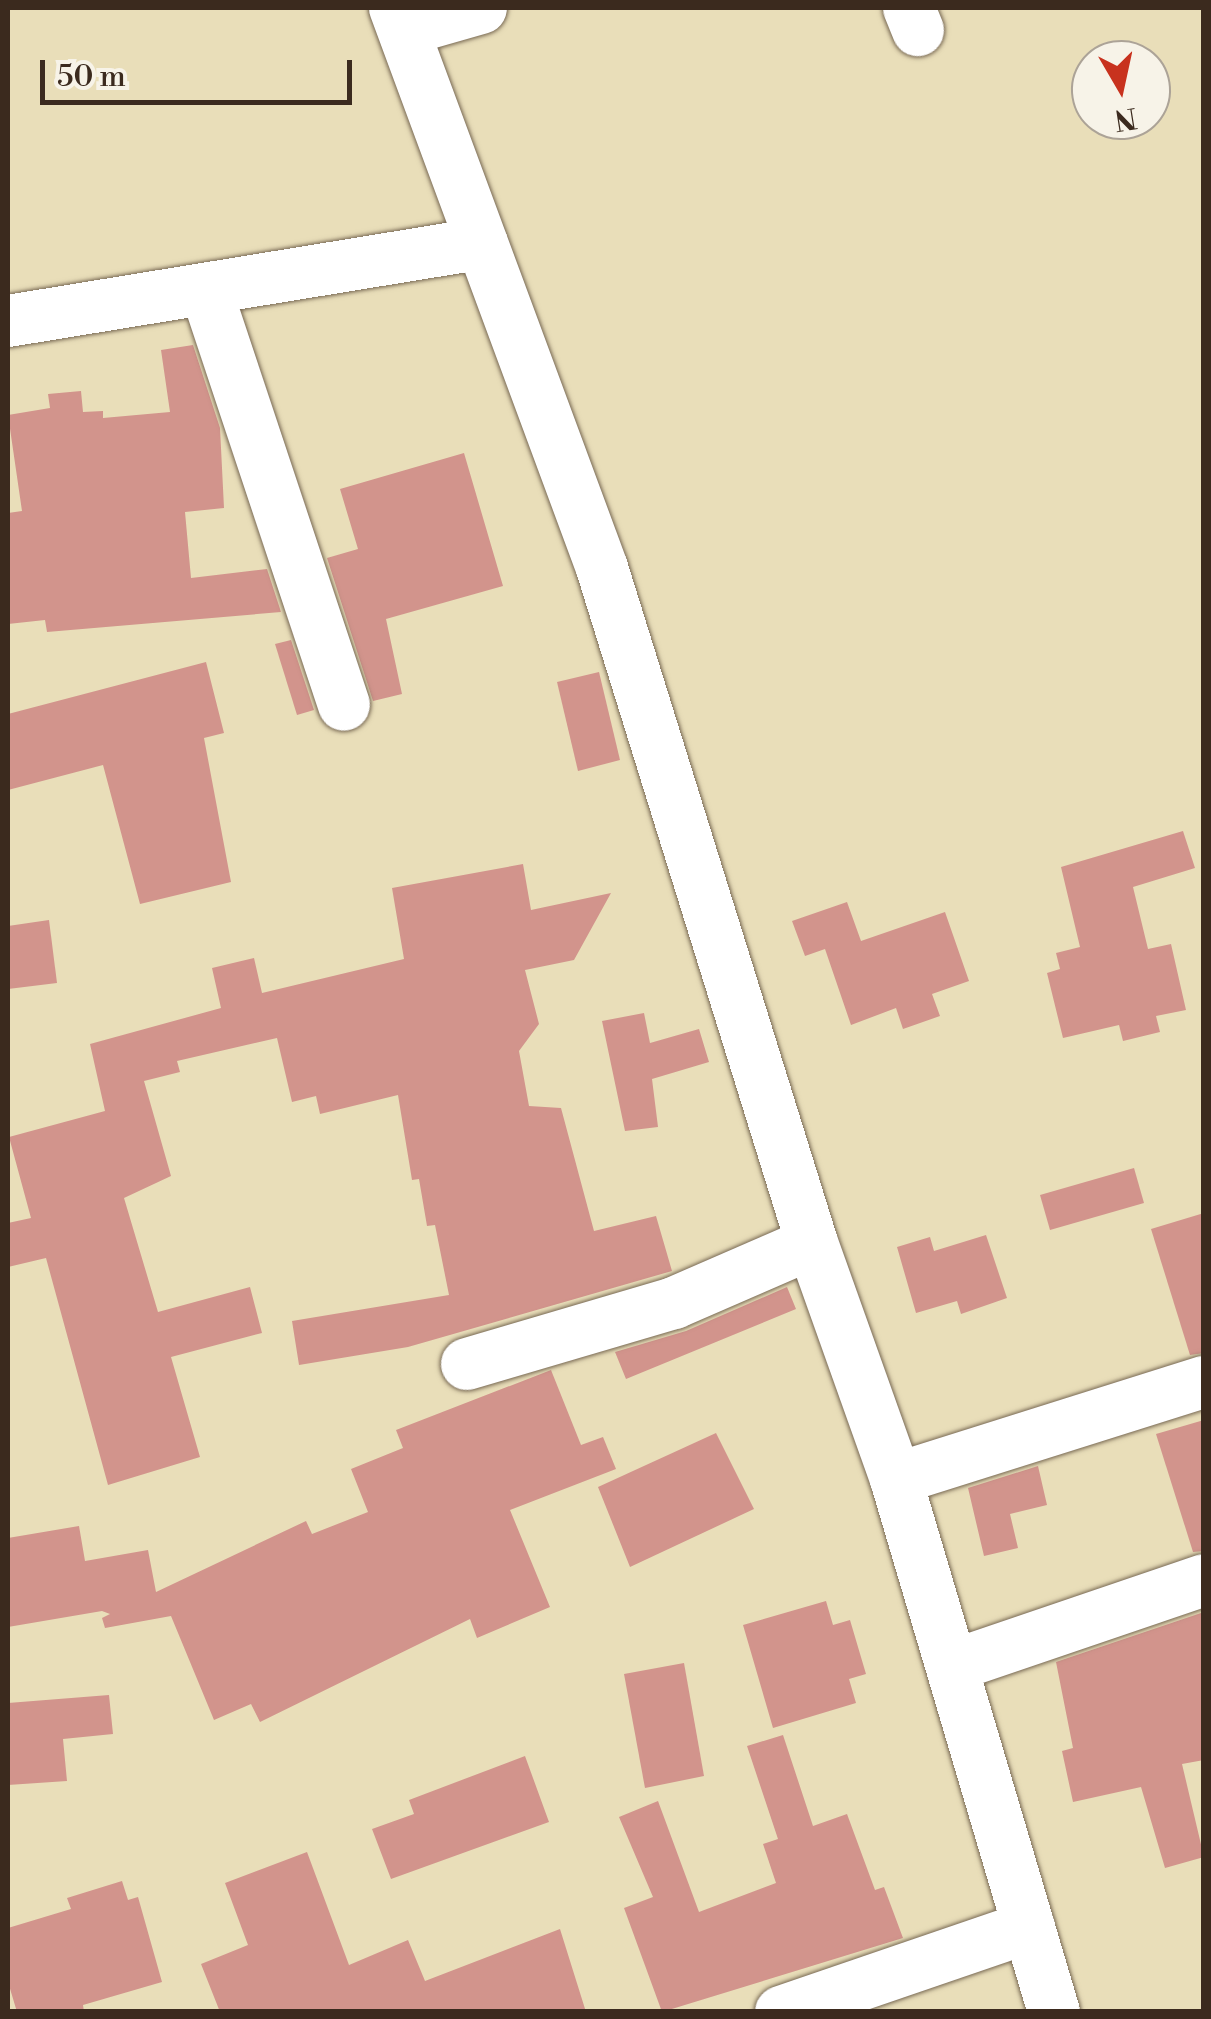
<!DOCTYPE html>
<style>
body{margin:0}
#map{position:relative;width:1211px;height:2019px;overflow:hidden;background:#e9deb9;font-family:"Libre Bodoni",serif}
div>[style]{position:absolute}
.building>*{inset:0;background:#d2948c}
.roads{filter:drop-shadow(0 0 2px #786954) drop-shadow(0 0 2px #786954)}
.minor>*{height:52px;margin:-26px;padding:0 26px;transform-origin:26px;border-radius:26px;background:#fff}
span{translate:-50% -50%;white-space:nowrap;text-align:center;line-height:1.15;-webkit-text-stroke:9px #f7f3e8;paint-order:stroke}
.frame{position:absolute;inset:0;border:10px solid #3b2a1e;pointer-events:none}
.north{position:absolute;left:1071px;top:40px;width:100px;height:100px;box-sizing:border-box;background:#f7f3e8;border:2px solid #aca397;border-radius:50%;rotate:171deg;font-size:28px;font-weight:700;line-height:40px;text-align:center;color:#3b2a1e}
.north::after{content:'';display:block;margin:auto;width:35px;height:45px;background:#c8321e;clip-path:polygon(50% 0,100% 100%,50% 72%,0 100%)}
.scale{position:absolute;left:40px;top:60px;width:312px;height:45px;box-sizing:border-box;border:5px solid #3b2a1e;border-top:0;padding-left:12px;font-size:30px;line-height:35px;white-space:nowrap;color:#3b2a1e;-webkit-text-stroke:8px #f7f3e8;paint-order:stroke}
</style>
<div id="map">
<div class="building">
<i style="clip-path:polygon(193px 345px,220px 428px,224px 508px,185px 512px,191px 578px,267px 569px,281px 612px,47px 632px,45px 620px,8px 624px,8px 513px,22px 511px,8px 415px,50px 408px,48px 394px,81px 391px,83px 412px,103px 411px,103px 418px,170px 412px,161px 350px)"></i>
<i style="clip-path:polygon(464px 453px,503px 586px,386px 619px,402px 694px,373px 701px,327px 558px,358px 549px,340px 489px)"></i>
<i style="clip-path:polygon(291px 640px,314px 710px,297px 715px,275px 644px)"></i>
<i style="clip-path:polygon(206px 662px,224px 733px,204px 738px,231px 882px,140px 904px,103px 765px,8px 790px,8px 714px)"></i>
<i style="clip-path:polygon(599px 672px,620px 760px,578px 771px,557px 682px)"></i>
<i style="clip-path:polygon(1183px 831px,1195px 868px,1133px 887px,1148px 949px,1171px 944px,1186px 1010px,1156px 1016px,1160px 1032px,1123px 1041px,1119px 1025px,1063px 1038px,1047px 973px,1060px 969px,1056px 953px,1080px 947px,1061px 867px)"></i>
<i style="clip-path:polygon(523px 864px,531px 910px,611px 893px,574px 960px,525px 970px,539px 1024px,519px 1051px,529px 1106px,561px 1108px,594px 1231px,656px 1216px,672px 1271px,408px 1347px,299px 1365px,292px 1321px,449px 1295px,435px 1225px,427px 1226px,419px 1179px,412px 1180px,398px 1095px,320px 1114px,316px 1096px,292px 1102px,277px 1038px,177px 1061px,180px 1072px,144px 1081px,171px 1176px,124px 1198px,158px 1312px,250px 1287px,262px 1333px,171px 1357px,200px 1457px,108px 1485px,46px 1258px,8px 1267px,8px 1223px,31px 1218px,9px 1137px,105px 1111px,90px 1044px,221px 1008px,212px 968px,254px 958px,262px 993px,404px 959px,392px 888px)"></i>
<i style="clip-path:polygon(847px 902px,861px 941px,945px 912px,969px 981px,932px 994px,940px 1016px,903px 1029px,896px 1008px,851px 1025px,825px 949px,805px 956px,792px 921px)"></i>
<i style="clip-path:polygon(49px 920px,57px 983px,8px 989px,8px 926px)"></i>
<i style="clip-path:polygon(644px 1013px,650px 1043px,699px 1029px,709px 1062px,652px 1079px,658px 1127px,625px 1131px,602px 1021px)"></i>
<i style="clip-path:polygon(1134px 1168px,1144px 1203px,1050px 1230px,1040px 1195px)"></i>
<i style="clip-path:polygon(1204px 1213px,1204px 1353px,1190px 1355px,1151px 1229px)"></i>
<i style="clip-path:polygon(986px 1235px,1007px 1298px,961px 1314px,957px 1301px,916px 1313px,897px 1247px,930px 1237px,934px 1251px)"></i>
<i style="clip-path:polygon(787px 1287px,796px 1309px,626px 1379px,615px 1352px,686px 1331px)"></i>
<i style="clip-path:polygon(551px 1370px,581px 1445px,603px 1437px,616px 1469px,510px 1510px,550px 1607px,477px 1638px,470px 1619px,260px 1722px,251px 1704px,214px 1720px,171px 1616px,105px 1628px,102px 1618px,110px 1614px,102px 1611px,8px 1627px,8px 1538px,79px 1526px,85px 1561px,148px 1550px,156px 1592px,306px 1521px,312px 1534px,368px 1512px,351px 1469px,403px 1448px,396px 1430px)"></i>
<i style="clip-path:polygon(1204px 1420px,1204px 1551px,1193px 1552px,1156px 1434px)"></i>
<i style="clip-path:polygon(716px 1433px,754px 1509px,630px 1567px,598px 1487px)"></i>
<i style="clip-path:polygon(1038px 1466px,1047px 1505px,1010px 1514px,1018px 1548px,984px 1556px,968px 1488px)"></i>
<i style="clip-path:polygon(826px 1601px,833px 1625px,850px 1620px,866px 1674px,849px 1679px,856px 1703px,773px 1728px,743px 1625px)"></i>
<i style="clip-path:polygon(1204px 1612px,1204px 1760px,1182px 1764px,1204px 1857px,1165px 1868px,1141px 1787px,1073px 1802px,1062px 1751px,1073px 1748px,1056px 1662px)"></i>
<i style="clip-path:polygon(684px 1663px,704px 1776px,645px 1788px,624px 1674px)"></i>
<i style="clip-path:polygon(109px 1695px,113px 1734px,63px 1739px,67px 1781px,8px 1785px,8px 1703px)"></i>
<i style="clip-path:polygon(783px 1735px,813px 1826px,847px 1814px,875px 1890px,884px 1887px,903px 1938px,662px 2012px,624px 1908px,653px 1897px,619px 1817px,658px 1801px,699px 1912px,776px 1883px,763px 1844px,778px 1839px,747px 1746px)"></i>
<i style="clip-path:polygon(525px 1756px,549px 1822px,391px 1879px,372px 1829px,414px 1814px,409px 1800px)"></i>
<i style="clip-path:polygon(307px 1852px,349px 1965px,408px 1940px,425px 1981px,560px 1929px,586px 2012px,220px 2012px,201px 1964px,248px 1945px,225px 1883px)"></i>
<i style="clip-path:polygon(122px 1881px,128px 1900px,138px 1897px,162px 1982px,83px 2005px,84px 2012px,17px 2012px,8px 1982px,8px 1928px,71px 1909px,67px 1898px)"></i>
</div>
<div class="roads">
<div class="minor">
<i style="left:395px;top:8px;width:597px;rotate:69.71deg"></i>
<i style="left:602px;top:568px;width:707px;rotate:72.72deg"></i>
<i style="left:812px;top:1243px;width:251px;rotate:70.4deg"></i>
<i style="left:896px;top:1479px;width:556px;rotate:73.49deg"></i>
<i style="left:909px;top:8px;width:24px;rotate:68deg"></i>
<i style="left:404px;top:30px;width:80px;rotate:-15.9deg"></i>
<i style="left:206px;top:290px;width:437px;rotate:71.6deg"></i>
<i style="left:8px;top:321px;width:480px;rotate:-9.3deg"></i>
<i style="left:467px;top:1364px;width:216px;rotate:-16.4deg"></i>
<i style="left:674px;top:1303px;width:150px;rotate:-23.5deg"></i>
<i style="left:896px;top:1479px;width:323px;rotate:-17.5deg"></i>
<i style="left:952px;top:1666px;width:266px;rotate:-18.8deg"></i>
<i style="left:781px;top:2012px;width:262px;rotate:-18.9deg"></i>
</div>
</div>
<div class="frame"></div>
<div class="north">N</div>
<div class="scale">50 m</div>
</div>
